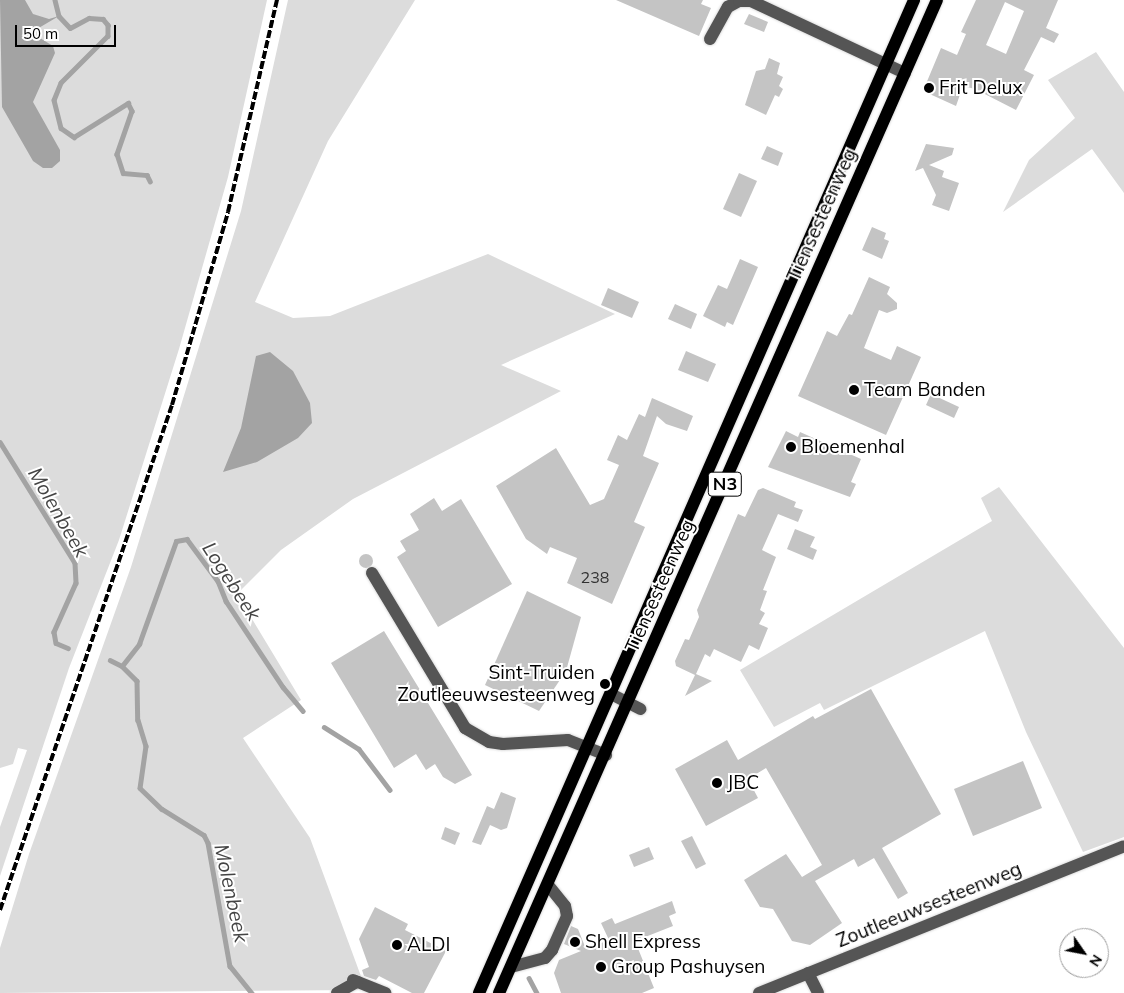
<!DOCTYPE html>
<style>
body{margin:0}
#map{position:relative;width:1124px;height:993px;overflow:hidden;background:#fff;font-family:Mulish,sans-serif}
div>[style]{position:absolute}
.green>*{inset:0;background:#dcdcdc}
.water>*{inset:0;background:#a3a3a3}
.stream>*{height:4.5px;margin:-2.25px;padding:0 2.25px;transform-origin:2.25px;border-radius:2.25px;background:#a3a3a3}
.building>*{inset:0;background:#c4c4c4}
.round{border-radius:50%}
.roads{filter:drop-shadow(0 0 1px #dbdbdb) drop-shadow(0 0 1px #dbdbdb)}
.minor>*{height:12px;margin:-6px;padding:0 6px;transform-origin:6px;border-radius:6px;background:#555}
.major>*{height:12px;margin:-6px;padding:0 6px;transform-origin:6px;border-radius:6px;background:#000}
.rail>*{height:4px;margin-top:-2px;transform-origin:0;background:repeating-linear-gradient(90deg,#000 0 8px,transparent 0 10.5px)}
.dots>*{width:14px;height:14px;translate:-50% -50%;box-sizing:border-box;border:2px solid #fff;border-radius:50%}
span{translate:-50% -50%;white-space:nowrap;text-align:center;line-height:1.15;-webkit-text-stroke:4px #fff;paint-order:stroke}
.number-label{font-size:16px;color:#313131}
.number-label span{-webkit-text-stroke-width:0}
.shield-label span{padding:1px 4px;background:#fff;border:1px solid;border-radius:4px;-webkit-text-stroke-width:0}
.shield-label{font-size:18px;color:#000;font-weight:700}
.poi-label{font-size:19px;color:#000}
.left{translate:0 -50%;text-align:left}
.right{translate:-100% -50%;text-align:right}
.street-label{font-size:19px;color:#000}
.water-label{font-size:20px;color:#444;font-style:italic}
.north{position:absolute;left:1059px;top:928px;width:50px;height:50px;box-sizing:border-box;background:#fff;border:1px solid #999;border-radius:50%;rotate:123deg;font-size:14px;font-weight:700;line-height:20px;text-align:center;color:#000}
.north::after{content:'';display:block;margin:auto;width:18px;height:22px;background:#000;clip-path:polygon(50% 0,100% 100%,50% 72%,0 100%)}
.scale{position:absolute;left:15px;top:25px;width:101px;height:22px;box-sizing:border-box;border:2px solid #000;border-top:0;padding-left:6px;font-size:15px;line-height:18px;white-space:nowrap;color:#000;-webkit-text-stroke:4px #fff;paint-order:stroke}
</style>
<div id="map">
<div class="green">
<i style="clip-path:polygon(0 0,267px 0,228px 177px,179px 349px,119px 540px,69px 668px,0 876px,0 827px,27px 750px,18px 748px,13px 764px,0 768px)"></i>
<i style="clip-path:polygon(288px 0,415px 0,328px 141px,255px 302px,293px 318px,330px 316px,488px 254px,615px 314px,501px 365px,561px 391px,353px 499px,281px 550px,237px 594px,301px 700px,243px 738px,310px 838px,362px 979px,358px 990px,0 993px,0 948px,29px 854px,131px 567px,241px 211px)"></i>
<i style="clip-path:polygon(1096px 52px,1124px 92px,1124px 193px,1092px 149px,1003px 212px,1029px 160px,1075px 118px,1048px 80px)"></i>
<i style="clip-path:polygon(999px 487px,1124px 648px,1124px 837px,1083px 852px,1026px 732px,985px 631px,824px 710px,820px 703px,774px 727px,740px 670px,992px 521px,981px 498px)"></i>
</div>
<div class="water">
<i style="clip-path:polygon(0 0,25px 0,33px 14px,49px 19px,59px 16px,37px 29px,35px 35px,53px 46px,55px 53px,33px 102px,60px 150px,60px 161px,52px 168px,43px 168px,33px 161px,2px 107px)"></i>
<i style="clip-path:polygon(270px 352px,293px 371px,310px 403px,312px 423px,298px 438px,257px 462px,223px 472px,241px 428px,256px 356px)"></i>
</div>
<div class="stream">
<i style="left:55px;top:0;width:16px;rotate:76deg"></i>
<i style="left:59px;top:16px;width:16px;rotate:47deg"></i>
<i style="left:70px;top:28px;width:21px;rotate:-28deg"></i>
<i style="left:89px;top:18px;width:14px;rotate:4deg"></i>
<i style="left:103px;top:19px;width:8px;rotate:50deg"></i>
<i style="left:108px;top:25px;width:11px;rotate:90deg"></i>
<i style="left:108px;top:36px;width:66px;rotate:135deg"></i>
<i style="left:61px;top:83px;width:18px;rotate:112deg"></i>
<i style="left:54px;top:100px;width:29px;rotate:76deg"></i>
<i style="left:61px;top:128px;width:16px;rotate:35deg"></i>
<i style="left:74px;top:137px;width:64px;rotate:-32.2deg"></i>
<i style="left:128px;top:103px;width:9px;rotate:63deg"></i>
<i style="left:132px;top:111px;width:46px;rotate:109.2deg"></i>
<i style="left:117px;top:154px;width:20px;rotate:72deg"></i>
<i style="left:123px;top:173px;width:24px;rotate:5deg"></i>
<i style="left:147px;top:175px;width:7px;rotate:63deg"></i>
<i style="left:0;top:442px;width:142px;rotate:58.2deg"></i>
<i style="left:75px;top:563px;width:20px;rotate:87deg"></i>
<i style="left:76px;top:583px;width:54px;rotate:114.2deg"></i>
<i style="left:54px;top:632px;width:11px;rotate:80deg"></i>
<i style="left:56px;top:643px;width:13px;rotate:23deg"></i>
<i style="left:110px;top:660px;width:13px;rotate:27deg"></i>
<i style="left:122px;top:666px;width:21px;rotate:45deg"></i>
<i style="left:137px;top:681px;width:39px;rotate:89deg"></i>
<i style="left:138px;top:720px;width:27px;rotate:73deg"></i>
<i style="left:146px;top:746px;width:42px;rotate:98.1deg"></i>
<i style="left:140px;top:788px;width:30px;rotate:44deg"></i>
<i style="left:162px;top:809px;width:49px;rotate:31.8deg"></i>
<i style="left:204px;top:835px;width:9px;rotate:63deg"></i>
<i style="left:208px;top:843px;width:125px;rotate:79.9deg"></i>
<i style="left:230px;top:966px;width:35px;rotate:51deg"></i>
<i style="left:122px;top:666px;width:28px;rotate:-52deg"></i>
<i style="left:139px;top:644px;width:109px;rotate:-70.2deg"></i>
<i style="left:176px;top:541px;width:11px;rotate:-10deg"></i>
<i style="left:187px;top:539px;width:52px;rotate:53.6deg"></i>
<i style="left:218px;top:581px;width:22px;rotate:68deg"></i>
<i style="left:226px;top:601px;width:103px;rotate:56.5deg"></i>
<i style="left:283px;top:687px;width:31px;rotate:50deg"></i>
<i style="left:324px;top:727px;width:41px;rotate:32.2deg"></i>
<i style="left:359px;top:749px;width:51px;rotate:52.9deg"></i>
<i style="left:529px;top:978px;width:17px;rotate:62deg"></i>
</div>
<div class="building">
<i style="clip-path:polygon(616px 0,703px 0,701px 4px,711px 8px,699px 36px)"></i>
<i style="clip-path:polygon(evenodd,976px 0,1058px 0,1046px 28px,1059px 34px,1054px 43px,1041px 37px,1024px 70px,1034px 75px,1016px 110px,975px 89px,963px 86px,956px 106px,923px 91px,941px 48px,957px 55px,966px 34px,961px 32px,976px 0,1005px 2px,1024px 11px,1006px 54px,986px 45px,1005px 2px)"></i>
<i style="clip-path:polygon(749px 14px,768px 22px,764px 32px,744px 24px)"></i>
<i style="clip-path:polygon(769px 58px,780px 63px,777px 74px,783px 77px,779px 86px,783px 89px,779px 97px,775px 95px,766px 115px,745px 105px,756px 71px,765px 69px)"></i>
<i style="clip-path:polygon(926px 144px,954px 148px,952px 155px,929px 165px,944px 171px,942px 177px,959px 183px,949px 211px,932px 205px,936px 195px,923px 168px,915px 171px)"></i>
<i style="clip-path:polygon(767px 146px,783px 153px,778px 166px,761px 159px)"></i>
<i style="clip-path:polygon(739px 173px,757px 181px,741px 217px,723px 209px)"></i>
<i style="clip-path:polygon(872px 227px,886px 233px,884px 239px,889px 241px,882px 259px,862px 250px)"></i>
<i style="clip-path:polygon(740px 259px,758px 267px,733px 325px,727px 322px,725px 327px,703px 316px,718px 285px,727px 289px)"></i>
<i style="clip-path:polygon(869px 277px,890px 287px,887px 294px,897px 303px,897px 309px,887px 313px,879px 310px,864px 348px,891px 360px,897px 346px,921px 357px,886px 435px,798px 396px,827px 331px,837px 336px,849px 314px,852px 315px)"></i>
<i style="clip-path:polygon(608px 288px,639px 302px,632px 318px,601px 305px)"></i>
<i style="clip-path:polygon(675px 304px,697px 314px,691px 329px,668px 319px)"></i>
<i style="clip-path:polygon(686px 351px,716px 364px,708px 382px,678px 370px)"></i>
<i style="clip-path:polygon(931px 394px,959px 407px,954px 418px,926px 405px)"></i>
<i style="clip-path:polygon(652px 398px,693px 416px,687px 431px,666px 424px,657px 416px,643px 456px,659px 463px,634px 522px,645px 527px,612px 604px,567px 583px,577px 558px,550px 547px,547px 554px,526px 539px,496px 486px,556px 448px,590px 505px,604px 499px,619px 465px,607px 460px,618px 435px,627px 440px,639px 414px,645px 417px)"></i>
<i style="clip-path:polygon(786px 431px,798px 437px,800px 432px,861px 459px,851px 482px,856px 484px,850px 497px,768px 467px)"></i>
<i style="clip-path:polygon(763px 488px,796px 502px,794px 507px,803px 510px,798px 522px,778px 514px,762px 550px,776px 557px,763px 590px,767px 591px,760px 610px,765px 613px,759px 624px,768px 628px,759px 650px,749px 645px,741px 662px,714px 649px,710px 657px,705px 654px,696px 674px,712px 681px,685px 696px,695px 675px,676px 666px,675px 661px,685px 639px,689px 640px,699px 617px,697px 610px,738px 514px,745px 517px,758px 490px)"></i>
<i style="clip-path:polygon(434px 498px,442px 511px,461px 499px,512px 584px,438px 627px,397px 557px,406px 551px,400px 541px,419px 530px,410px 514px)"></i>
<i style="clip-path:polygon(795px 529px,815px 537px,810px 547px,817px 550px,813px 560px,787px 549px)"></i>
<i class="round" style="left:359px;top:554px;width:14px;height:14px"></i>
<i style="clip-path:polygon(527px 591px,581px 617px,566px 671px,539px 711px,485px 685px)"></i>
<i style="clip-path:polygon(384px 631px,472px 775px,455px 784px,443px 777px,435px 764px,426px 770px,416px 754px,394px 768px,331px 663px)"></i>
<i style="clip-path:polygon(871px 689px,941px 814px,882px 848px,908px 893px,898px 899px,874px 858px,858px 867px,854px 859px,815px 881px,842px 923px,810px 945px,792px 941px,773px 909px,760px 907px,744px 880px,786px 854px,802px 877px,822px 865px,766px 768px,748px 779px,758px 798px,706px 826px,675px 769px,727px 740px,738px 760px,813px 716px,815px 719px)"></i>
<i style="clip-path:polygon(1023px 761px,1042px 808px,973px 836px,954px 789px)"></i>
<i style="clip-path:polygon(501px 792px,516px 798px,507px 828px,501px 830px,490px 825px,481px 845px,472px 842px,487px 806px,494px 809px)"></i>
<i style="clip-path:polygon(445px 827px,460px 833px,455px 845px,441px 839px)"></i>
<i style="clip-path:polygon(692px 836px,706px 864px,696px 869px,681px 841px)"></i>
<i style="clip-path:polygon(649px 847px,654px 859px,634px 867px,629px 855px)"></i>
<i style="clip-path:polygon(672px 901px,676px 913px,669px 916px,673px 926px,635px 941px,654px 988px,642px 993px,561px 993px,554px 973px,559px 960px,581px 951px,564px 944px,571px 926px,578px 929px,586px 949px,609px 940px,601px 923px,612px 918px,615px 924px)"></i>
<i style="clip-path:polygon(375px 907px,408px 924px,405px 930px,446px 951px,424px 993px,412px 993px,379px 976px,376px 980px,364px 976px,362px 970px,369px 967px,359px 939px)"></i>
</div>
<div class="roads">
<div class="minor">
<i style="left:710px;top:39px;width:37px;rotate:-61deg"></i>
<i style="left:728px;top:7px;width:13px;rotate:-29deg"></i>
<i style="left:739px;top:1px;width:12px"></i>
<i style="left:751px;top:1px;width:170px;rotate:25.1deg"></i>
<i style="left:372px;top:573px;width:181px;rotate:59deg"></i>
<i style="left:465px;top:728px;width:28px;rotate:30deg"></i>
<i style="left:489px;top:742px;width:14px;rotate:8deg"></i>
<i style="left:503px;top:744px;width:65px;rotate:-3.5deg"></i>
<i style="left:568px;top:740px;width:41px;rotate:21.5deg"></i>
<i style="left:611px;top:694px;width:33px;rotate:27deg"></i>
<i style="left:511px;top:967px;width:35px;rotate:-15deg"></i>
<i style="left:545px;top:958px;width:11px;rotate:-49deg"></i>
<i style="left:552px;top:950px;width:37px;rotate:-66deg"></i>
<i style="left:567px;top:916px;width:10px;rotate:-101deg"></i>
<i style="left:565px;top:906px;width:26px;rotate:-129deg"></i>
<i style="left:808px;top:973px;width:22px;rotate:63deg"></i>
<i style="left:353px;top:980px;width:35px;rotate:22deg"></i>
<i style="left:337px;top:993px;width:23px;rotate:-29deg"></i>
<i style="left:759px;top:993px;width:393px;rotate:-21.9deg"></i>
</div>
<div class="major">
<i style="left:479px;top:993px;width:1084px;rotate:-66.34deg"></i>
<i style="left:499px;top:993px;width:1085px;rotate:-66.2deg"></i>
</div>
</div>
<div class="rail">
<i style="left:0;top:910px;width:533px;rotate:-71.19deg"></i>
<i style="left:172px;top:405px;width:201px;rotate:-73.8deg"></i>
<i style="left:228px;top:212px;width:218px;rotate:-77deg"></i>
</div>
<div class="dots">
<i style="left:929px;top:88px;background:#000"></i>
<i style="left:854px;top:390px;background:#000"></i>
<i style="left:791px;top:447px;background:#000"></i>
<i style="left:605px;top:684px;background:#000"></i>
<i style="left:717px;top:783px;background:#000"></i>
<i style="left:575px;top:942px;background:#000"></i>
<i style="left:397px;top:945px;background:#000"></i>
<i style="left:601px;top:967px;background:#000"></i>
</div>
<div class="number-label">
<span style="left:595px;top:577px">238</span>
</div>
<div class="shield-label">
<span style="left:725px;top:484px">N3</span>
</div>
<div class="poi-label">
<span class="left" style="left:939px;top:88px">Frit Delux</span>
<span class="left" style="left:864px;top:390px">Team Banden</span>
<span class="left" style="left:801px;top:447px">Bloemenhal</span>
<span class="right" style="left:595px;top:684px">Sint-Truiden<br>Zoutleeuwsesteenweg</span>
<span class="left" style="left:727px;top:783px">JBC</span>
<span class="left" style="left:585px;top:942px">Shell Express</span>
<span class="left" style="left:407px;top:945px">ALDI</span>
<span class="left" style="left:611px;top:967px">Group Pashuysen</span>
</div>
<div class="street-label">
<span style="left:822px;top:215px;rotate:-66deg">Tiensesteenweg</span>
<span style="left:660px;top:586px;rotate:-66deg">Tiensesteenweg</span>
<span style="left:929px;top:905px;rotate:-22deg">Zoutleeuwsesteenweg</span>
</div>
<div class="water-label">
<span style="left:59px;top:512px;rotate:60deg">Molenbeek</span>
<span style="left:232px;top:581px;rotate:57deg">Logebeek</span>
<span style="left:232px;top:893px;rotate:78deg">Molenbeek</span>
</div>
<div class="north">N</div>
<div class="scale">50 m</div>
</div>
